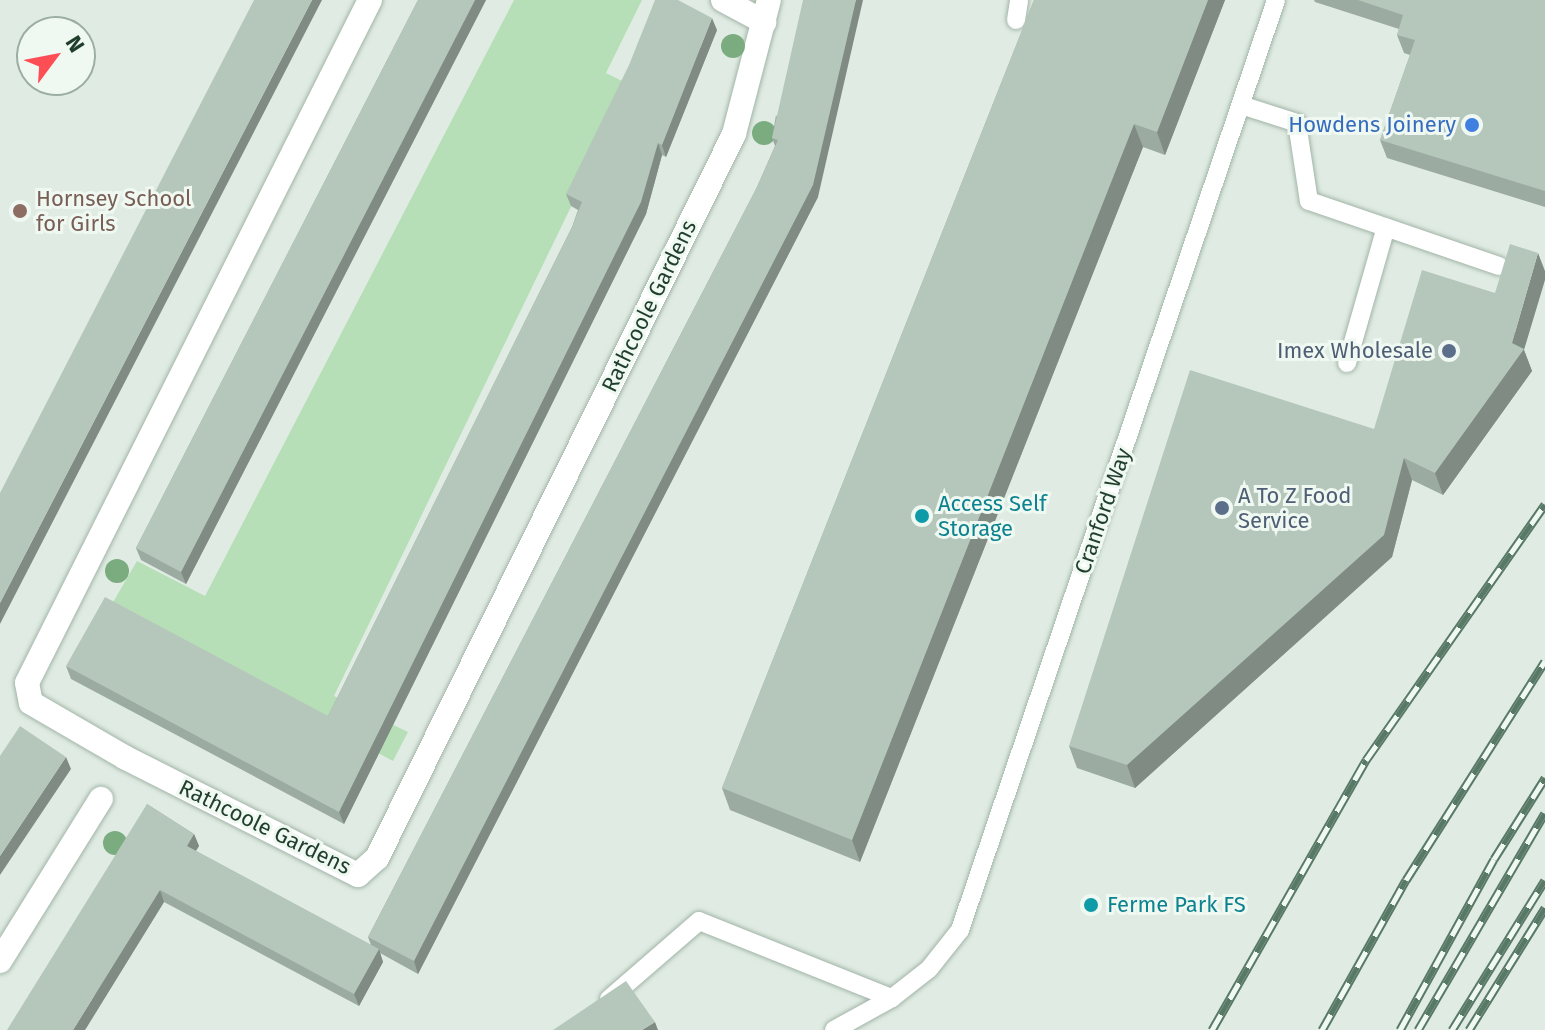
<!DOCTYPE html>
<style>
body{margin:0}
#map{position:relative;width:1545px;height:1030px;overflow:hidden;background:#e0ece3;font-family:"Fira Sans",sans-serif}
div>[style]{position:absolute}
.green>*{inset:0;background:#b7dfb7}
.roads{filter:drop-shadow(0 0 2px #a2b4a8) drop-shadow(0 0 2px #a2b4a8)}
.lane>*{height:18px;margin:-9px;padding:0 9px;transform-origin:9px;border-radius:9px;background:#fff}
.street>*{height:24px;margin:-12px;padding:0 12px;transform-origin:12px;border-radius:12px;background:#fff}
.rail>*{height:9px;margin-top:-4.5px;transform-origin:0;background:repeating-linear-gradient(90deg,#f0f8f2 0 18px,#597967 0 36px);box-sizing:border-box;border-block:2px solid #597967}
.trees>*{width:24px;height:24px;margin:-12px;border-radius:50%;background:#7aac7f}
.wall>*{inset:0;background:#9caba1}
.shaded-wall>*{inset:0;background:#7f8b83}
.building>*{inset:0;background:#b5c7bb}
.dots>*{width:22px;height:22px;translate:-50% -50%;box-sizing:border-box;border:4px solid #f0f8f2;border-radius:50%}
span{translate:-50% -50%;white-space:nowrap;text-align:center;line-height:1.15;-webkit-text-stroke:6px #f0f8f2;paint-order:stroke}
.shop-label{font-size:22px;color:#366cbe}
.right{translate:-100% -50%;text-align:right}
.education-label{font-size:22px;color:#785e54}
.left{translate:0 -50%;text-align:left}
.street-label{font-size:22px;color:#1f3e2c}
.service-label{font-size:22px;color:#4e5e75}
.culture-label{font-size:22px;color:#0d838f}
.north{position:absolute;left:16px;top:16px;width:80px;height:80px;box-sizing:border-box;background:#f0f8f2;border:2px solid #9caea3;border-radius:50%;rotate:58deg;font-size:22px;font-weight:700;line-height:32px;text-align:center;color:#1f3e2c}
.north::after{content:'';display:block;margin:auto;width:28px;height:36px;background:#fd4d55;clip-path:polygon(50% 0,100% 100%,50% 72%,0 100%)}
</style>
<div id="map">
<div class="green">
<i style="clip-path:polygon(514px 0,642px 0,606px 73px,630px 85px,334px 696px,408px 732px,393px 761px,109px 609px,137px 561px,205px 596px)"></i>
</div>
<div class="roads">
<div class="lane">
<i style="left:1016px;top:20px;width:20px;rotate:-81deg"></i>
<i style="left:1241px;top:105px;width:59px;rotate:17.8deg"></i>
<i style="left:1297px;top:123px;width:79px;rotate:81.3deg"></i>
<i style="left:1309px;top:201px;width:201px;rotate:18.9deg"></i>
<i style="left:1347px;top:363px;width:141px;rotate:-74deg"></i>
<i style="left:609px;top:999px;width:119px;rotate:-40.9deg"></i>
<i style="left:699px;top:921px;width:208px;rotate:21.8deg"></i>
<i style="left:834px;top:1030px;width:66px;rotate:-28.9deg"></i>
<i style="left:892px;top:998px;width:47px;rotate:-38.1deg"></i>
<i style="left:929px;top:969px;width:50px;rotate:-51.5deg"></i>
<i style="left:960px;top:930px;width:982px;rotate:-71.23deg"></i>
</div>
<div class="street">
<i style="left:370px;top:0;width:764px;rotate:116.67deg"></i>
<i style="left:27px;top:683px;width:20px;rotate:79deg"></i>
<i style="left:31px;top:703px;width:108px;rotate:30.1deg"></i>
<i style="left:124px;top:757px;width:262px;rotate:26.8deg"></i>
<i style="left:358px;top:875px;width:25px;rotate:-42deg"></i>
<i style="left:377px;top:858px;width:807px;rotate:-63.75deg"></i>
<i style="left:734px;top:134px;width:138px;rotate:-75.4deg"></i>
<i style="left:723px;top:0;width:47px;rotate:28.2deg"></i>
<i style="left:0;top:961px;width:191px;rotate:-58.1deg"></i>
</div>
</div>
<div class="rail">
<i style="left:1212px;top:1030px;width:311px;rotate:-60.3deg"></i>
<i style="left:1366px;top:760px;width:312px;rotate:-55deg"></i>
<i style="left:1322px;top:1030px;width:172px;rotate:-60.8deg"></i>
<i style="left:1406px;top:880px;width:259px;rotate:-57.6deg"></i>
<i style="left:1400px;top:1030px;width:195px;rotate:-61.2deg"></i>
<i style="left:1494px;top:859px;width:96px;rotate:-57.8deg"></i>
<i style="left:1418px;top:1030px;width:251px;rotate:-59.7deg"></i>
<i style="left:1452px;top:1030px;width:176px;rotate:-58.2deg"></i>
<i style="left:1469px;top:1030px;width:144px;rotate:-58.1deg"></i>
</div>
<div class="trees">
<i style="left:733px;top:46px"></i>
<i style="left:764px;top:133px"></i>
<i style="left:117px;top:571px"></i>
<i style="left:115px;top:843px"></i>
</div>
<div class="wall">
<i style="clip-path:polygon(418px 0,486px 0,186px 584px,141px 560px,136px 548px)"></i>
<i style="clip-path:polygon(1034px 0,1225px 0,1165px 155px,1143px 147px,860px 862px,730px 810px,722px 788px)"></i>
<i style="clip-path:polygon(1314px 0,1545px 0,1545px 207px,1387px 158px,1380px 140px,1410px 55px,1404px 53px,1397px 35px,1399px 29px,1315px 2px)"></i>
<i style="clip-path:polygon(717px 30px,666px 157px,662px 155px,646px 214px,344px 824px,71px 679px,66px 666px,328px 716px,572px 227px,578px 210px,571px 206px,566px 194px)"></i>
<i style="clip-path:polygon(776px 115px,818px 197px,418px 974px,380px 953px,383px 962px,359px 1006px,164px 902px,85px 1030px,147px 804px,194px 834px,199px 846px,196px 851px,371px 945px,368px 937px,756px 189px,775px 146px,772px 138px)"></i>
<i style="clip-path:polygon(1495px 293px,1524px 350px,1532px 371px,1443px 495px,1412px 480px,1392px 557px,1135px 788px,1077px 768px,1069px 746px,1374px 429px)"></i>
</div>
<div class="shaded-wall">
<i style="clip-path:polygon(312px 0,322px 0,0 624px,0 603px)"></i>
<i style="clip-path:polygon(475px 0,486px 0,186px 584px,181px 572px)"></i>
<i style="clip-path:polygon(856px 0,863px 0,818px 197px,418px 974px,414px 961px)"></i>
<i style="clip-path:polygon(1208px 0,1225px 0,1165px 155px,1157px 132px)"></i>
<i style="clip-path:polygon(712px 18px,717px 30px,666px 157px,662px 145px)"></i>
<i style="clip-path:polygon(1134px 124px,1143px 147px,860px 862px,852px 840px)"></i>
<i style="clip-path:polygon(658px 143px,662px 155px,646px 214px,344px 824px,339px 812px)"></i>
<i style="clip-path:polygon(1538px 253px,1545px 271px,1545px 280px,1524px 350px,1532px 371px,1443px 495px,1435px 473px,1512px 343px)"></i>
<i style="clip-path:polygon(1404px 458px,1412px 480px,1392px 557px,1135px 788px,1127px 765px)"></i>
<i style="clip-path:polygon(66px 757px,71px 769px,0 875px,0 856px)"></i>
<i style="clip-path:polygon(194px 834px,199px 846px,191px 858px,187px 846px)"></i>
<i style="clip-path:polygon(160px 890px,164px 902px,85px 1030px,73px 1030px)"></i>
<i style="clip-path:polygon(379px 949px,383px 962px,359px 1006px,354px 994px)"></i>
<i style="clip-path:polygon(655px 1022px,658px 1030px,642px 1030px)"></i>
</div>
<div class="building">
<i style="clip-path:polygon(254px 0,312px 0,0 603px,0 493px)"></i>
<i style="clip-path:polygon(418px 0,475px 0,181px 572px,136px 548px)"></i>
<i style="clip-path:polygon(655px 0,678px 0,712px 18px,662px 145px,658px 143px,641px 202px,339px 812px,66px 666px,105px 597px,328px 716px,572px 227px,582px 202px,566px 194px,629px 65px)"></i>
<i style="clip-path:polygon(803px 0,856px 0,813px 185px,414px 961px,368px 937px,756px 189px,778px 140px,772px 138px)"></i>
<i style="clip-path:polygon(1034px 0,1208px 0,1157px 132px,1134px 124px,852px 840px,722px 788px)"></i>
<i style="clip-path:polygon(1358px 0,1545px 0,1545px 191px,1380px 140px,1415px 40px,1397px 35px,1403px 15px)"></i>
<i style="clip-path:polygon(1510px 244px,1538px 253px,1512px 343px,1524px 349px,1435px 473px,1404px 458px,1384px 535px,1127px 765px,1069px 746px,1190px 370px,1374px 429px,1422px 270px,1495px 293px)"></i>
<i style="clip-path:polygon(20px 726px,66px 757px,0 856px,0 756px)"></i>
<i style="clip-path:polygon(147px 804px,194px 834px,187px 846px,379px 949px,354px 994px,160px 890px,73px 1030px,7px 1030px)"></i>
<i style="clip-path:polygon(626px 981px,655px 1022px,642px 1030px,553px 1030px)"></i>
</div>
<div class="dots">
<i style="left:1472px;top:125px;background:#3f7fe0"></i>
<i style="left:20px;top:211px;background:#8d6e63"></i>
<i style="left:1449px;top:351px;background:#5c6f8a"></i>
<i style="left:1222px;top:508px;background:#5c6f8a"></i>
<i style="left:922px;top:516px;background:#0f9aa8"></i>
<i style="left:1091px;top:905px;background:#0f9aa8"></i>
</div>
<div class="shop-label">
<span class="right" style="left:1456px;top:125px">Howdens Joinery</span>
</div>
<div class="education-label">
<span class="left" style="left:36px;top:211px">Hornsey School<br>for Girls</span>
</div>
<div class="street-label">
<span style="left:649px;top:306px;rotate:-64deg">Rathcoole Gardens</span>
<span style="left:1103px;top:511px;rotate:-71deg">Cranford Way</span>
<span style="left:265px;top:827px;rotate:26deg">Rathcoole Gardens</span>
</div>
<div class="service-label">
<span class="right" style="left:1433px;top:351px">Imex Wholesale</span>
<span class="left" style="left:1238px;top:508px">A To Z Food<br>Service</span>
</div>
<div class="culture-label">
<span class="left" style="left:938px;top:516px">Access Self<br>Storage</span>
<span class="left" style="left:1107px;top:905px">Ferme Park FS</span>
</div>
<div class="north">N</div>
</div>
